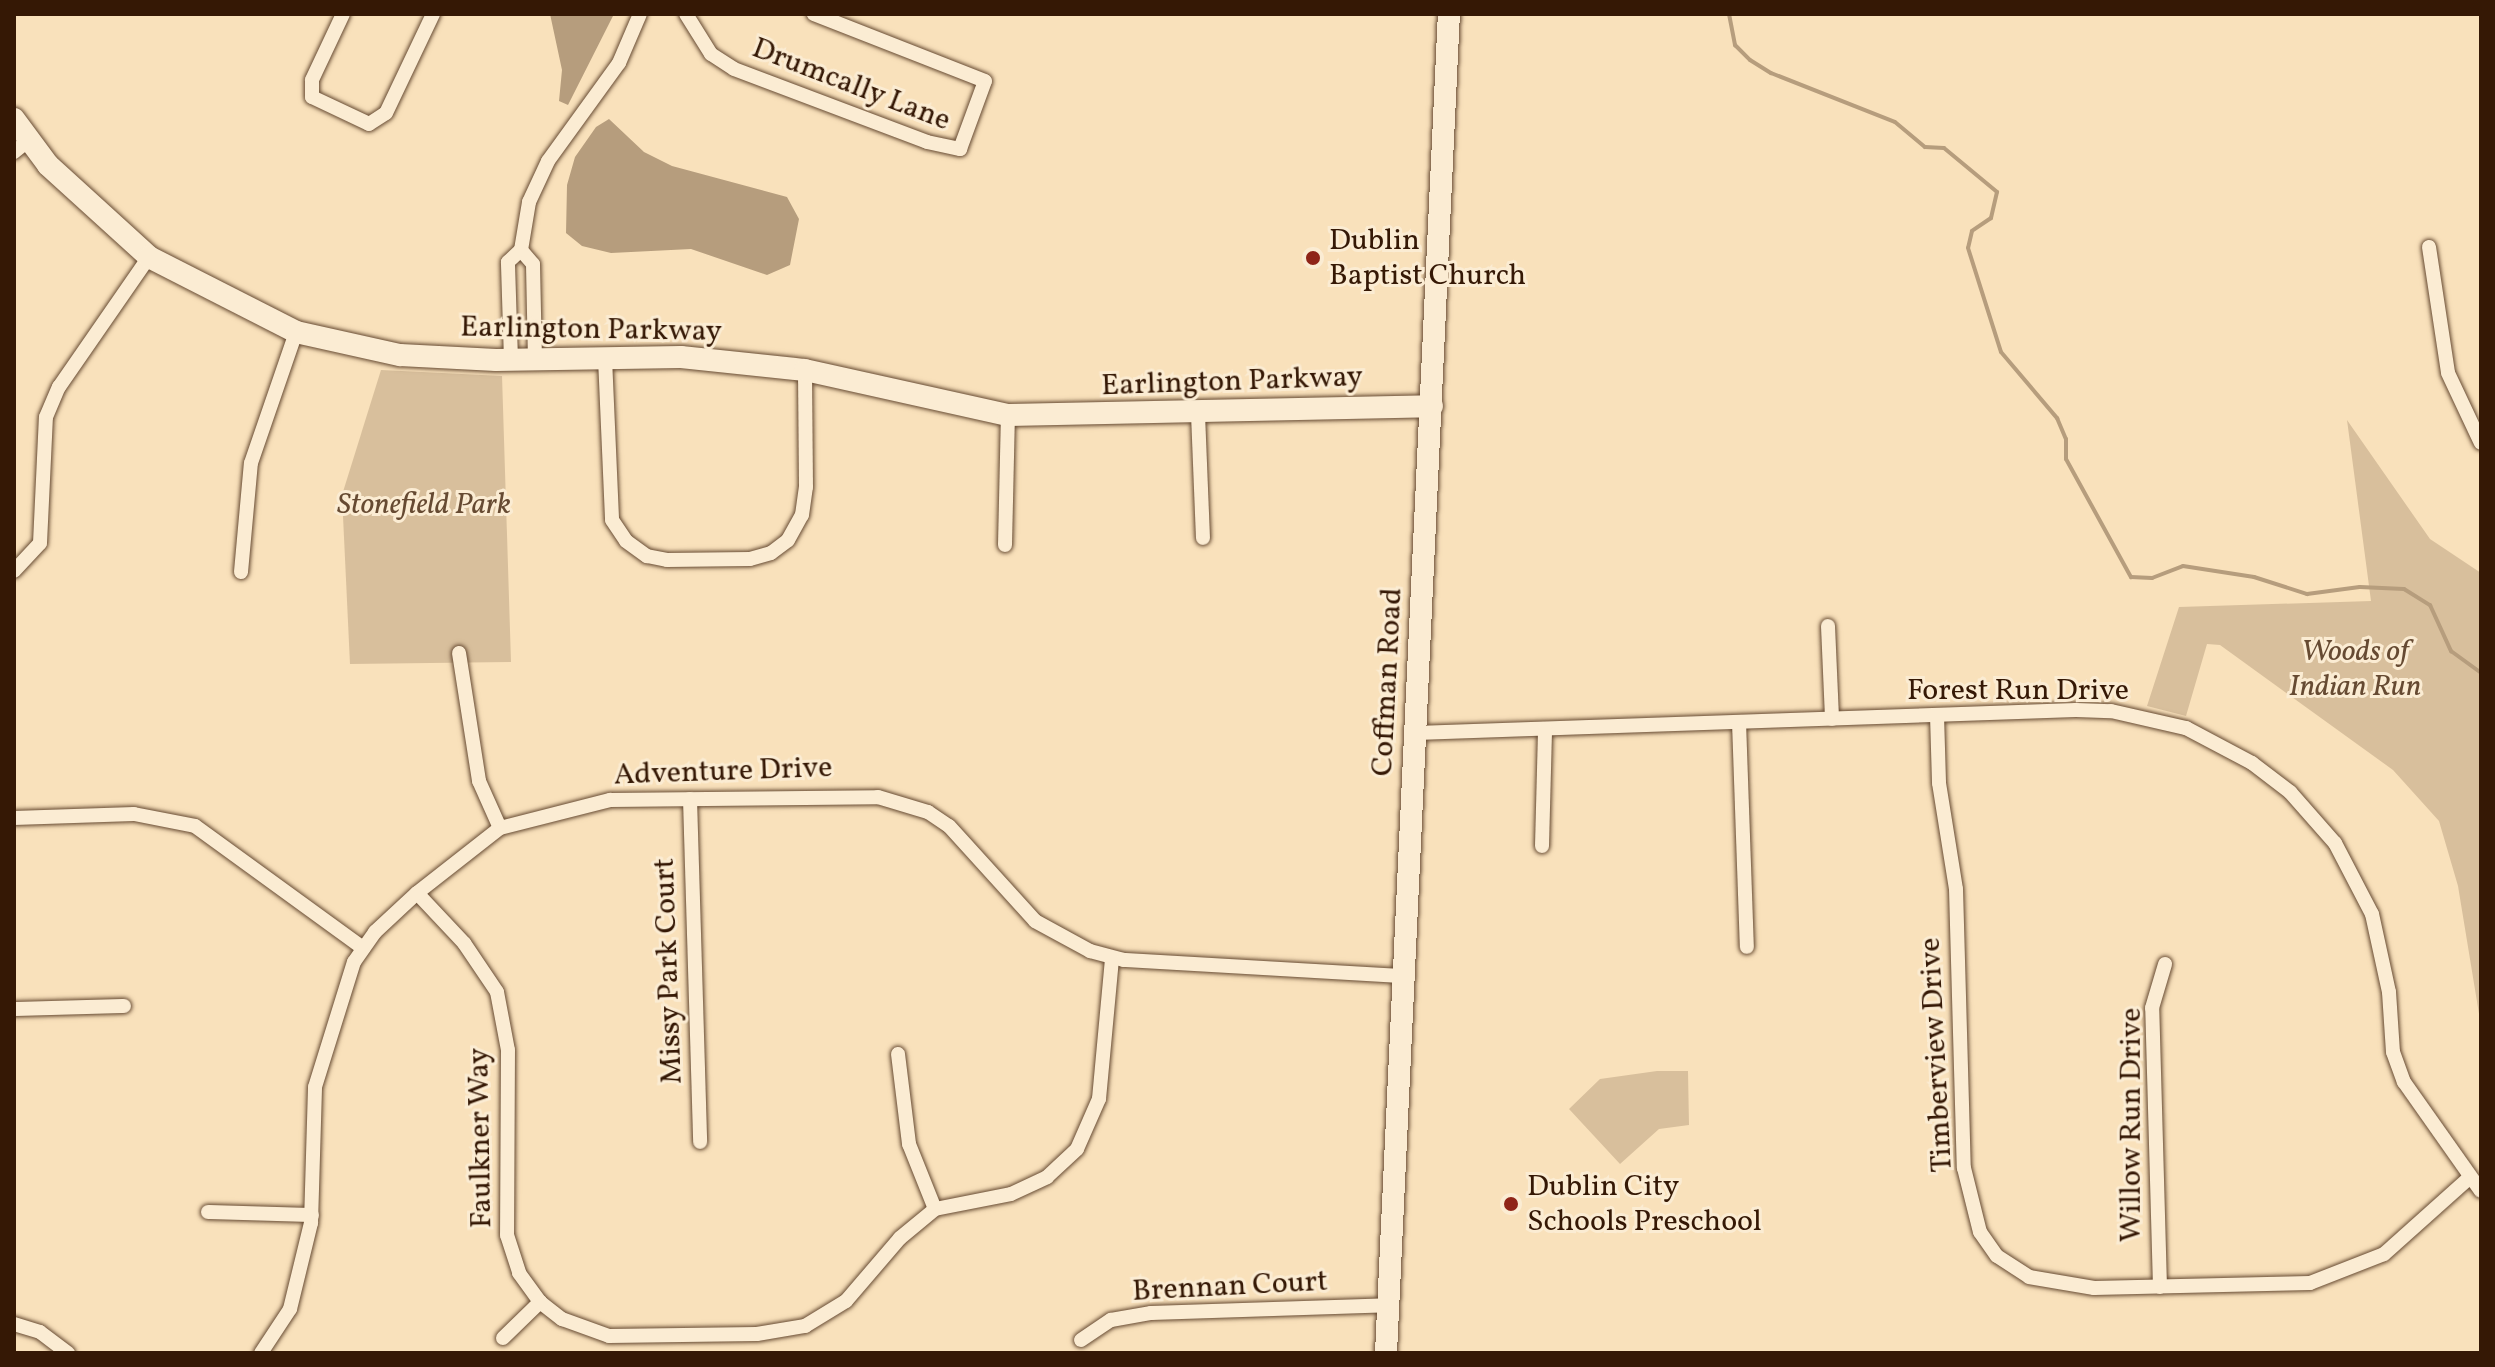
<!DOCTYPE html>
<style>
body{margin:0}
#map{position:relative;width:2495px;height:1367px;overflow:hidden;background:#f9e1bb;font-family:Vollkorn,serif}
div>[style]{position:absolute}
.green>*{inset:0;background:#d8bf9c}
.water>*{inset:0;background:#b69d7d}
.stream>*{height:4px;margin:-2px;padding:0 2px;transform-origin:2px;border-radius:2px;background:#b69d7d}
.roads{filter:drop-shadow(0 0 2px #664a32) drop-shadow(0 0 2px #664a32)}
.street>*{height:14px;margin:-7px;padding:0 7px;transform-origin:7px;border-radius:7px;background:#fbecd3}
.secondary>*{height:22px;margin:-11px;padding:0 11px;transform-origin:11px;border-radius:11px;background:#fbecd3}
.dots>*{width:22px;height:22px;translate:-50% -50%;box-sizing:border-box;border:4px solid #fbecd3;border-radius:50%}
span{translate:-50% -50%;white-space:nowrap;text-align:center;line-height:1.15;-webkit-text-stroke:6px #fbecd3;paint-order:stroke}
.street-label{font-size:30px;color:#351805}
.poi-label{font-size:30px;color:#351805}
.left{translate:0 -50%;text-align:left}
.park-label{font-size:30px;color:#664a32;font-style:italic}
.frame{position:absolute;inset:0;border:16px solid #351805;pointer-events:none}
</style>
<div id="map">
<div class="green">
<i style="clip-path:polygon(381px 370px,502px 376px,511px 662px,350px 664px,342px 495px)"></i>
<i style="clip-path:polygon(2347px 420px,2430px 539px,2481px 573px,2481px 1026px,2458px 886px,2439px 821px,2393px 770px,2220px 645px,2207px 644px,2186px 716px,2147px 706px,2179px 607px,2371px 601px)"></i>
<i style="clip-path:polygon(1657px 1071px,1688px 1071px,1689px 1125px,1659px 1129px,1620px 1164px,1569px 1109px,1600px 1079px)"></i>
</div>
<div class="water">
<i style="clip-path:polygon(550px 14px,614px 14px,568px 105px,559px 101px,562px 70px)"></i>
<i style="clip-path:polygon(609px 119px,644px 152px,672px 166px,787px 197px,799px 219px,790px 265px,767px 275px,691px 249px,611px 253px,582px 246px,566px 233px,567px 185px,575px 157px,596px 127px)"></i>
</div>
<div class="stream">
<i style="left:1729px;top:14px;width:32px;rotate:79deg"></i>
<i style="left:1735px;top:45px;width:21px;rotate:45deg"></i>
<i style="left:1750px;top:60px;width:25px;rotate:32deg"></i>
<i style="left:1771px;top:73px;width:133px;rotate:21.6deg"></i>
<i style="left:1895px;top:122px;width:39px;rotate:40deg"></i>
<i style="left:1925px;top:147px;width:19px;rotate:3deg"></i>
<i style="left:1944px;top:148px;width:69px;rotate:39.7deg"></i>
<i style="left:1997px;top:192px;width:27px;rotate:103deg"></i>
<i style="left:1991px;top:218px;width:23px;rotate:146deg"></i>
<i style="left:1972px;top:231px;width:17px;rotate:103deg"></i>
<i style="left:1968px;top:248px;width:109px;rotate:72.4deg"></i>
<i style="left:2001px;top:352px;width:87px;rotate:49.7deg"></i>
<i style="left:2057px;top:418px;width:23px;rotate:67deg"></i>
<i style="left:2066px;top:439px;width:20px;rotate:90deg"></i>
<i style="left:2066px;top:459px;width:135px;rotate:61.2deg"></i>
<i style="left:2131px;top:577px;width:21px;rotate:3deg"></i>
<i style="left:2152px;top:578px;width:33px;rotate:-21deg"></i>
<i style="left:2183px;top:566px;width:72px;rotate:8.8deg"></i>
<i style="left:2254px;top:577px;width:56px;rotate:17.8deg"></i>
<i style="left:2307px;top:594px;width:53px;rotate:-7.5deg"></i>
<i style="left:2360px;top:587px;width:44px;rotate:2.6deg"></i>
<i style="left:2404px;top:589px;width:31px;rotate:32deg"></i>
<i style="left:2430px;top:605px;width:51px;rotate:65.5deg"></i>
<i style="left:2451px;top:651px;width:37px;rotate:36deg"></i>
</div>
<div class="roads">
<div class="street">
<i style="left:343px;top:14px;width:73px;rotate:115.2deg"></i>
<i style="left:312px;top:80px;width:17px;rotate:90deg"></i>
<i style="left:312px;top:97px;width:63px;rotate:25.3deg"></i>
<i style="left:369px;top:124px;width:20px;rotate:-33deg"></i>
<i style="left:386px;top:113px;width:110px;rotate:-64.6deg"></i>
<i style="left:686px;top:14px;width:47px;rotate:58deg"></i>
<i style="left:711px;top:54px;width:27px;rotate:33deg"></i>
<i style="left:734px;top:69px;width:206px;rotate:20.7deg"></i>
<i style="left:927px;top:142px;width:34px;rotate:12deg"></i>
<i style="left:960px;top:149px;width:72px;rotate:-69.8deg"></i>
<i style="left:985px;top:81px;width:184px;rotate:-158.6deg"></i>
<i style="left:14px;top:152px;width:19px;rotate:-39deg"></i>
<i style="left:2429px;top:247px;width:127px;rotate:81.4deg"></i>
<i style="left:2448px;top:373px;width:77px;rotate:64.8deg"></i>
<i style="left:605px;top:358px;width:162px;rotate:87.5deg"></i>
<i style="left:612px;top:520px;width:25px;rotate:56deg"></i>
<i style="left:626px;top:541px;width:26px;rotate:36deg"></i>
<i style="left:647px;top:556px;width:20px;rotate:11deg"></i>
<i style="left:667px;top:560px;width:83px;rotate:-0.7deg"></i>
<i style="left:750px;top:559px;width:22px;rotate:-16deg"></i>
<i style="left:771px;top:553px;width:21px;rotate:-37deg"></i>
<i style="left:788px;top:540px;width:29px;rotate:-61deg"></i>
<i style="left:802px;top:515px;width:28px;rotate:-82deg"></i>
<i style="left:806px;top:487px;width:117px;rotate:-90.5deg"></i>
<i style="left:511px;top:360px;width:98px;rotate:-91.8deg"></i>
<i style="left:508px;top:262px;width:18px;rotate:-43deg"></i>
<i style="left:535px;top:360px;width:96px;rotate:-91.2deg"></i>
<i style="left:533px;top:264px;width:18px;rotate:-131deg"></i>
<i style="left:521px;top:250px;width:49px;rotate:-80.5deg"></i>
<i style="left:529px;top:202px;width:45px;rotate:-65.1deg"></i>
<i style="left:548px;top:161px;width:121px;rotate:-54.1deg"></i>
<i style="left:619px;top:63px;width:53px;rotate:-66.8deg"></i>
<i style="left:1198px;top:414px;width:124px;rotate:87.7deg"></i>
<i style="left:1005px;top:545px;width:130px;rotate:-88.7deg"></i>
<i style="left:14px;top:571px;width:38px;rotate:-47deg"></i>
<i style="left:40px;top:543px;width:126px;rotate:-87.3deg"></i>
<i style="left:46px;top:417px;width:33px;rotate:-67deg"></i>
<i style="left:59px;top:387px;width:158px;rotate:-55.3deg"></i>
<i style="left:241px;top:572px;width:109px;rotate:-84.8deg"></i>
<i style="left:251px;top:463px;width:139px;rotate:-71deg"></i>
<i style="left:1828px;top:626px;width:93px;rotate:87.5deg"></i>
<i style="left:459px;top:653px;width:130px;rotate:81.1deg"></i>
<i style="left:479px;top:781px;width:51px;rotate:65.9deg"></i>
<i style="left:1937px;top:715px;width:68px;rotate:88.3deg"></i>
<i style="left:1939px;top:783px;width:107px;rotate:80.9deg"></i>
<i style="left:1956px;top:889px;width:279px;rotate:88.4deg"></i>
<i style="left:1964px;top:1168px;width:66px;rotate:76deg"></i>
<i style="left:1980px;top:1232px;width:29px;rotate:55deg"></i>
<i style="left:1997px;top:1256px;width:38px;rotate:33deg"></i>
<i style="left:2029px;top:1277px;width:66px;rotate:9.6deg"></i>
<i style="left:2094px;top:1288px;width:216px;rotate:-1.3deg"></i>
<i style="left:2310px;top:1283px;width:79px;rotate:-21.4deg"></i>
<i style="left:2384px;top:1254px;width:115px;rotate:-41.8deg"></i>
<i style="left:1739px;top:722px;width:225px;rotate:88deg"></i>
<i style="left:1416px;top:733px;width:660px;rotate:-2deg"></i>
<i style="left:2076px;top:710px;width:35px;rotate:2deg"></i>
<i style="left:2111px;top:711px;width:77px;rotate:12.8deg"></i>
<i style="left:2186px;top:728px;width:75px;rotate:27.9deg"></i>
<i style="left:2252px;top:763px;width:48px;rotate:37.3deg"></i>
<i style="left:2290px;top:792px;width:68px;rotate:48.6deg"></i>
<i style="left:2335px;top:843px;width:80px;rotate:62.5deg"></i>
<i style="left:2372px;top:914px;width:80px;rotate:77.7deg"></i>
<i style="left:2389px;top:992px;width:60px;rotate:86.2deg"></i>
<i style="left:2393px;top:1052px;width:32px;rotate:70deg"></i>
<i style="left:2404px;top:1082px;width:133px;rotate:54.8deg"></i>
<i style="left:690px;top:799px;width:343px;rotate:88.3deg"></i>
<i style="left:14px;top:818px;width:120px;rotate:-1.9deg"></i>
<i style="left:134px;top:814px;width:62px;rotate:11.1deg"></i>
<i style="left:195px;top:826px;width:208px;rotate:36deg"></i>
<i style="left:1542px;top:846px;width:117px;rotate:-88.5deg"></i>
<i style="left:417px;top:893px;width:69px;rotate:46.8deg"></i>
<i style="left:464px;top:943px;width:59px;rotate:56deg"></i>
<i style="left:497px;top:992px;width:59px;rotate:79.3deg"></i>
<i style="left:508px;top:1050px;width:185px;rotate:90.3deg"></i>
<i style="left:507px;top:1235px;width:40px;rotate:72deg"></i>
<i style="left:519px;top:1273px;width:36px;rotate:54deg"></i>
<i style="left:540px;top:1302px;width:28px;rotate:38deg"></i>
<i style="left:562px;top:1319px;width:50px;rotate:19.9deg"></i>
<i style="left:609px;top:1336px;width:148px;rotate:-0.8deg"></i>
<i style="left:757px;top:1334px;width:49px;rotate:-9.5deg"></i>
<i style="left:805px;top:1326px;width:48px;rotate:-31.4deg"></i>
<i style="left:846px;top:1301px;width:83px;rotate:-49.4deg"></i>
<i style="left:900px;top:1238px;width:45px;rotate:-39.6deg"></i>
<i style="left:935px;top:1209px;width:77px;rotate:-11.2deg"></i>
<i style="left:1011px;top:1194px;width:40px;rotate:-25deg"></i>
<i style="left:1047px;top:1177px;width:41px;rotate:-43deg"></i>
<i style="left:1077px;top:1149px;width:55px;rotate:-66.3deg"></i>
<i style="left:1099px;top:1099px;width:142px;rotate:-84.7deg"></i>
<i style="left:14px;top:1009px;width:110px;rotate:-1.6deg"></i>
<i style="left:898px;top:1054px;width:91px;rotate:83deg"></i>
<i style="left:909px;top:1144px;width:70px;rotate:68.2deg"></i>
<i style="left:208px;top:1212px;width:104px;rotate:1.7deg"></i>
<i style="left:2160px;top:1287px;width:279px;rotate:-91.6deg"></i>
<i style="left:2152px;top:1008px;width:46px;rotate:-73.5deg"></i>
<i style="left:14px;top:1324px;width:27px;rotate:17deg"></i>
<i style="left:40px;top:1332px;width:35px;rotate:37deg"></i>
<i style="left:503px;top:1338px;width:52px;rotate:-44.2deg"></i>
<i style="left:1081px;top:1340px;width:36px;rotate:-34deg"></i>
<i style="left:1111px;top:1320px;width:41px;rotate:-9.9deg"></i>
<i style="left:1151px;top:1313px;width:237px;rotate:-1.9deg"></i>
<i style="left:261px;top:1353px;width:53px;rotate:-56.6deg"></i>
<i style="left:290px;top:1309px;width:89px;rotate:-76.3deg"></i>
<i style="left:311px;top:1223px;width:136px;rotate:-88.3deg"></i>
<i style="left:315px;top:1087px;width:131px;rotate:-72.7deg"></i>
<i style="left:354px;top:962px;width:37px;rotate:-55deg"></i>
<i style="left:375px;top:932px;width:57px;rotate:-42.9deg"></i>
<i style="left:417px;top:893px;width:105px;rotate:-38.1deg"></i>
<i style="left:500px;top:828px;width:114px;rotate:-14.3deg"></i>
<i style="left:610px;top:800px;width:268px;rotate:-0.6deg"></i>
<i style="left:878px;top:797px;width:52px;rotate:16.7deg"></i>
<i style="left:928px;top:812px;width:25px;rotate:34deg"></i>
<i style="left:949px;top:826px;width:128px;rotate:47.8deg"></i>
<i style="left:1035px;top:921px;width:63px;rotate:28.6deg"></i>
<i style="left:1090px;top:951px;width:35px;rotate:15deg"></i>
<i style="left:1124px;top:960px;width:279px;rotate:3.3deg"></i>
</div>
<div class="secondary">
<i style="left:14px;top:119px;width:57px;rotate:53.5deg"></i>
<i style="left:48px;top:165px;width:137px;rotate:42.3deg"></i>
<i style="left:149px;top:257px;width:165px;rotate:27deg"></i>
<i style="left:296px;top:332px;width:107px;rotate:12.5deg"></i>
<i style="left:400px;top:355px;width:96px;rotate:3deg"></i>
<i style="left:496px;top:360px;width:185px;rotate:-0.9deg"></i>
<i style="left:681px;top:357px;width:125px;rotate:6deg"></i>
<i style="left:805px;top:370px;width:208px;rotate:12.5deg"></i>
<i style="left:1008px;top:415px;width:424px;rotate:-1.2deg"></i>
<i style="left:1386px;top:1353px;width:1340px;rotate:-87.31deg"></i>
</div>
</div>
<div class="dots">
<i style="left:1313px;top:258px;background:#8f2418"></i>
<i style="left:1511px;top:1204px;background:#8f2418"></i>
</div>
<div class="street-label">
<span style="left:851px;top:85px;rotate:21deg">Drumcally Lane</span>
<span style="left:591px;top:330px;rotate:1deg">Earlington Parkway</span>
<span style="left:1232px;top:382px;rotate:-2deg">Earlington Parkway</span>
<span style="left:1388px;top:682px;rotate:-87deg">Coffman Road</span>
<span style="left:2018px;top:691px">Forest Run Drive</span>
<span style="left:723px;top:772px;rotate:-2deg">Adventure Drive</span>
<span style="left:669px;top:971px;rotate:-92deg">Missy Park Court</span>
<span style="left:1937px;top:1055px;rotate:-93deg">Timberview Drive</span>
<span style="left:2132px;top:1125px;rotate:-90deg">Willow Run Drive</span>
<span style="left:481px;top:1138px;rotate:-91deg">Faulkner Way</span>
<span style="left:1230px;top:1287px;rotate:-3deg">Brennan Court</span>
</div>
<div class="poi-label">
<span class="left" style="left:1329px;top:258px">Dublin<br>Baptist Church</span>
<span class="left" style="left:1527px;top:1204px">Dublin City<br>Schools Preschool</span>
</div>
<div class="park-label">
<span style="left:424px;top:505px">Stonefield Park</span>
<span style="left:2355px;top:669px">Woods of<br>Indian Run</span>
</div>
<div class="frame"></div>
</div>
